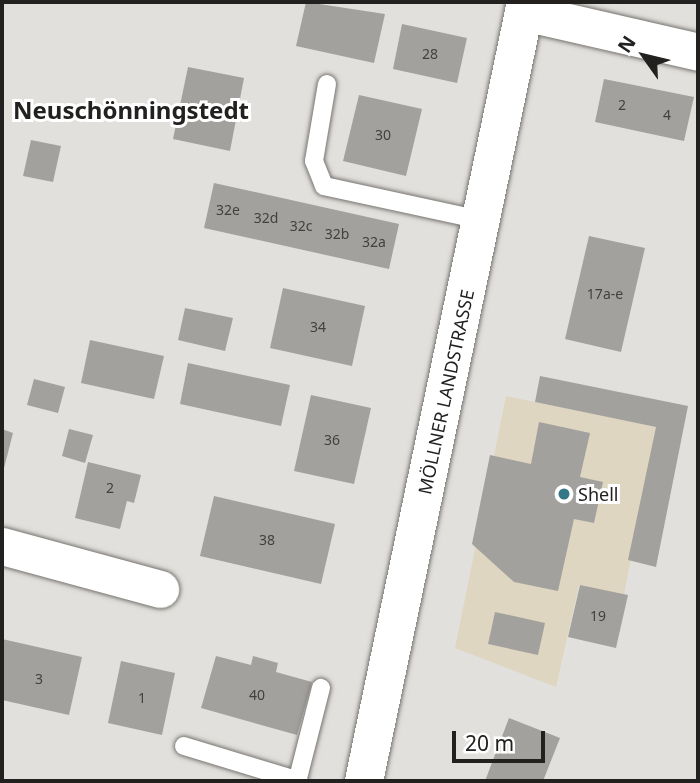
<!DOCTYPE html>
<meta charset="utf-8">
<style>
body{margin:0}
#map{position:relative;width:700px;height:783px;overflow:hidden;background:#e2e0dc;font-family:"Noto Sans",sans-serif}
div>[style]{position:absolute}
.commercial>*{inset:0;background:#ded6c1}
.building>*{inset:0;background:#a3a19d}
.roads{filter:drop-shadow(0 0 2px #767470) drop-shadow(0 0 2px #767470)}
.service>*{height:18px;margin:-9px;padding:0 9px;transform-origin:9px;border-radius:9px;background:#fff}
.minor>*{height:37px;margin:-18.5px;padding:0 18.5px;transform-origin:18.5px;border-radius:18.5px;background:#fff}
.secondary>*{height:38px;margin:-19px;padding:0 19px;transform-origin:19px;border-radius:19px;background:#fff}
.dots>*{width:19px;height:19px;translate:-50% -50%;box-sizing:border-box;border:4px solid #fff;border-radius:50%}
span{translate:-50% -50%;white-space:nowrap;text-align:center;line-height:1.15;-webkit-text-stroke:6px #fff;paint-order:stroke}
.number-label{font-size:14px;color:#42413f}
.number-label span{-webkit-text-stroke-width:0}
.street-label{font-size:18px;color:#222120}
.poi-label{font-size:18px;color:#222120}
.left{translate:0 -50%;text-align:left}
.district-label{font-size:24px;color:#222120;font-weight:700}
.frame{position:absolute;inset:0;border:4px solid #222120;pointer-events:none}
.north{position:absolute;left:609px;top:21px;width:70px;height:70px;-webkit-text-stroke:5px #fff;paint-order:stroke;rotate:304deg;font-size:19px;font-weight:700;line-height:28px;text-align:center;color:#222120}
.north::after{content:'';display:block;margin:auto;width:24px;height:32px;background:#222120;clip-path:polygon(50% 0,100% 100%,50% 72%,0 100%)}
.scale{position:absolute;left:452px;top:731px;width:93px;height:32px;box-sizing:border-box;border:4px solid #222120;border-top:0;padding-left:9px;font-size:21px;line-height:24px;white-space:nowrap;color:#222120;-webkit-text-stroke:5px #fff;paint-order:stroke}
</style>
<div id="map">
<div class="commercial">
<i style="clip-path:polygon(506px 396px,656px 427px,624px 595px,579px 585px,556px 687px,455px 648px)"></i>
</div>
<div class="building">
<i style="clip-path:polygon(306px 2px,385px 14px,374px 63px,296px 46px)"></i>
<i style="clip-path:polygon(402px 24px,467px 38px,457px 83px,393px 69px)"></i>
<i style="clip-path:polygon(188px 67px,244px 78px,230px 151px,173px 139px)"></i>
<i style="clip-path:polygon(604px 79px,694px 97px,684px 141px,595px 122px)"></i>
<i style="clip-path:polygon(359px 95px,422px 109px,406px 176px,343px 161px)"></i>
<i style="clip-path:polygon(31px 140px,61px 146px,53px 182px,23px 176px)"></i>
<i style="clip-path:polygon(214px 183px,399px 224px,389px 269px,204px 228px)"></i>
<i style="clip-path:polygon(589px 236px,645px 248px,621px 352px,565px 339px)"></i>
<i style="clip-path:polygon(283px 288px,365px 306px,352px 366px,270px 348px)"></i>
<i style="clip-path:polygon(185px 308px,233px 318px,225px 351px,178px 340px)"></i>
<i style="clip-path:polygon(90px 340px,164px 356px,154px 399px,81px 383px)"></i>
<i style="clip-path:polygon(188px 363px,290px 385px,281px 426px,180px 404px)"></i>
<i style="clip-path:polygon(540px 376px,688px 406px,656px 567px,628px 560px,656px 427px,535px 402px)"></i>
<i style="clip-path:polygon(34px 379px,65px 387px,58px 413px,27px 405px)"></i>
<i style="clip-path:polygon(311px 395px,371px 408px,354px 484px,294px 471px)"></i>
<i style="clip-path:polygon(539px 422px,590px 433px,580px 477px,603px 482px,594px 523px,574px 519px,558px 591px,514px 582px,472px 544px,490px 455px,531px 464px)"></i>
<i style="clip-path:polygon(2px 429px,13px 433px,3px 472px,2px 472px)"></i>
<i style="clip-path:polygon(69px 429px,93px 435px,85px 463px,62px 456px)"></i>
<i style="clip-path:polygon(88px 462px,141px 475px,134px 503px,127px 501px,120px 529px,75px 518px)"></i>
<i style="clip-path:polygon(214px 496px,335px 524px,321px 584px,200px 556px)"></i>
<i style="clip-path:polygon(580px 585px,628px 595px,616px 648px,568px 637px)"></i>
<i style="clip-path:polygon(495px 612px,545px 623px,538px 655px,488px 644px)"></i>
<i style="clip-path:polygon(2px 639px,82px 657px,69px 715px,2px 700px)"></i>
<i style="clip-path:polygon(216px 656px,251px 665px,253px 656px,278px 663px,276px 672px,312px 682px,297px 735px,201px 708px)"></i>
<i style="clip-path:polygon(121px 661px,175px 673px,162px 735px,108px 723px)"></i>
<i style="clip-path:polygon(509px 718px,560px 738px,543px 781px,485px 781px)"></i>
</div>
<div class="roads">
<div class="service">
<i style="left:327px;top:84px;width:78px;rotate:99.6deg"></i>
<i style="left:314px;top:161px;width:27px;rotate:68deg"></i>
<i style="left:324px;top:186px;width:161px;rotate:12.2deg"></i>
<i style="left:184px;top:746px;width:120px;rotate:16.9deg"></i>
<i style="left:298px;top:778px;width:93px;rotate:-75.7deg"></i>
</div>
<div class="minor">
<i style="left:524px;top:12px;width:179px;rotate:12.9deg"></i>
<i style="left:2px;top:546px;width:164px;rotate:15.2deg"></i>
</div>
<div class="secondary">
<i style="left:364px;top:781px;width:796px;rotate:-78.25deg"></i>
</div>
</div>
<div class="dots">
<i style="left:564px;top:494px;background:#347888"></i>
</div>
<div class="number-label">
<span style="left:430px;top:54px">28</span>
<span style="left:622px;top:105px">2</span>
<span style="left:667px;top:115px">4</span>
<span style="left:383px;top:135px">30</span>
<span style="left:228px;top:210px">32e</span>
<span style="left:266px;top:218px">32d</span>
<span style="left:301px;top:226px">32c</span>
<span style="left:337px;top:234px">32b</span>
<span style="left:374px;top:242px">32a</span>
<span style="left:605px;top:294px">17a-e</span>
<span style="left:318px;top:327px">34</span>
<span style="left:332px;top:440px">36</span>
<span style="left:110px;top:488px">2</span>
<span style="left:267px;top:540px">38</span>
<span style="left:598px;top:616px">19</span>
<span style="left:39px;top:679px">3</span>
<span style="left:257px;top:695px">40</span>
<span style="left:142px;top:698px">1</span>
</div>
<div class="street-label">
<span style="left:446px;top:392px;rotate:-78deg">MÖLLNER LANDSTRASSE</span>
</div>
<div class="poi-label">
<span class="left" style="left:578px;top:494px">Shell</span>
</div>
<div class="district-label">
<span style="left:131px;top:110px">Neuschönningstedt</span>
</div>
<div class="frame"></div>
<div class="north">N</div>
<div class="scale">20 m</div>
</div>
